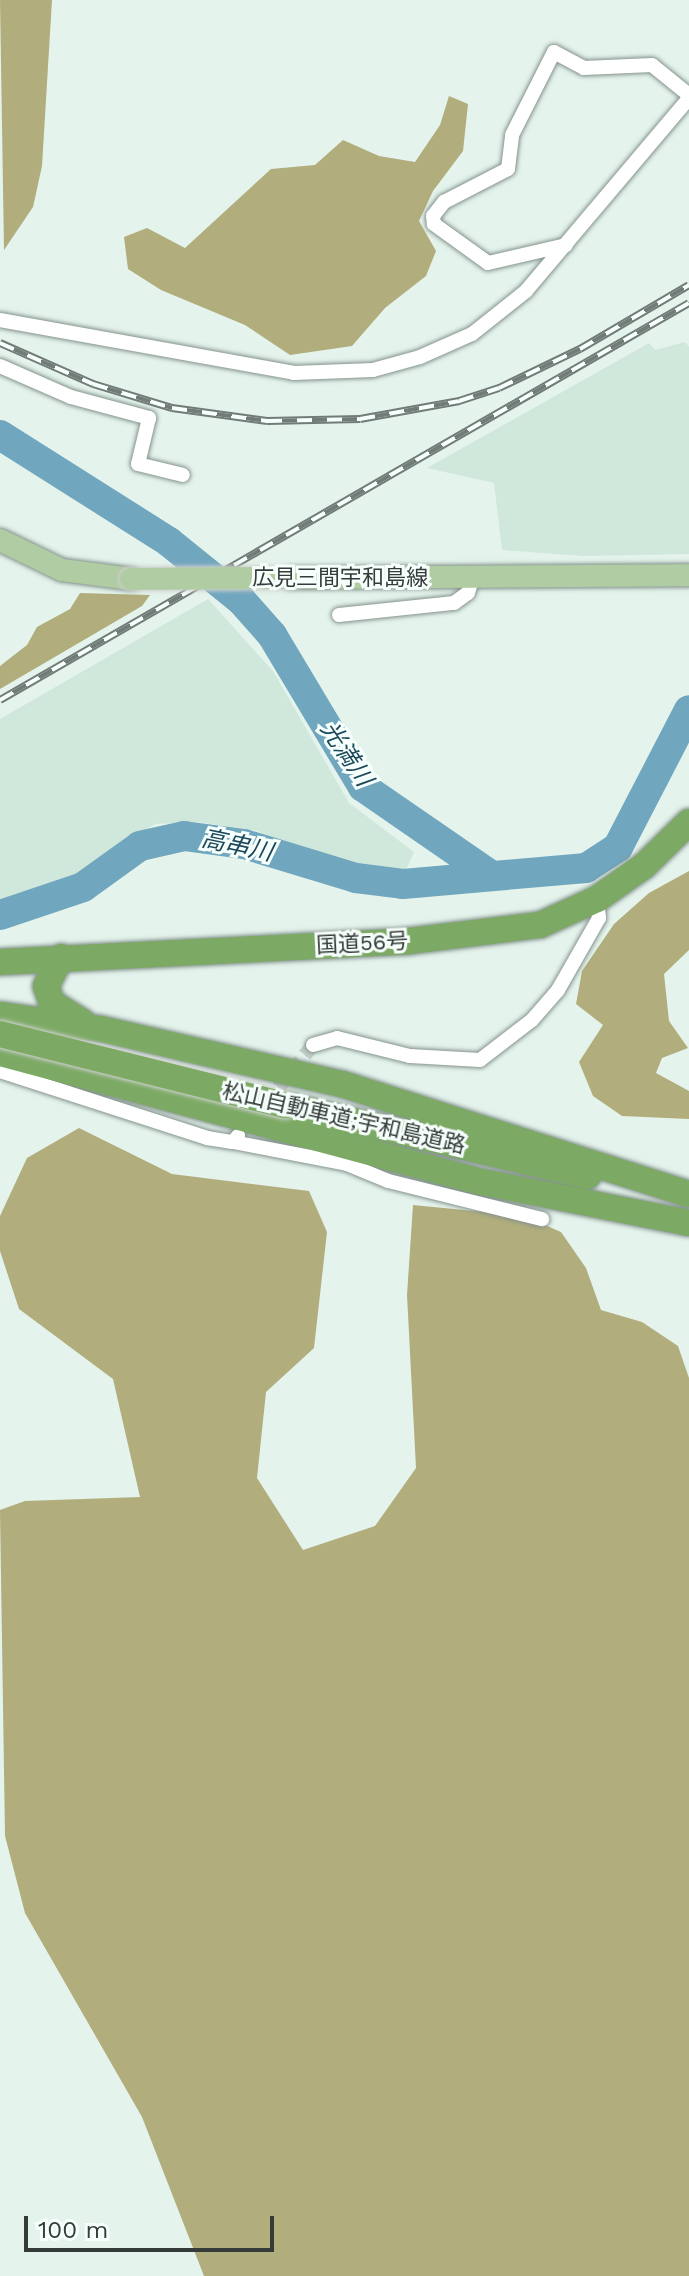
<!DOCTYPE html>
<meta charset="utf-8">
<style>
body{margin:0}
#map{position:relative;width:689px;height:2276px;overflow:hidden;background:#e4f4ec;font-family:"Work Sans","Noto Sans JP",sans-serif}
div>[style]{position:absolute}
.built>*{inset:0;background:#d0e7dc}
.forest>*{inset:0;background:#b1ad7c}
.river>*{height:30px;margin:-15px;padding:0 15px;transform-origin:15px;border-radius:15px;background:#70a6be}
.street-tunnel>*{height:14px;margin-top:-7px;transform-origin:0;background:repeating-linear-gradient(90deg,#c1cfc8 0 14px,transparent 0 21px)}
.roads{filter:drop-shadow(0 0 2px #85938d) drop-shadow(0 0 2px #85938d)}
.street>*{height:14px;margin:-7px;padding:0 7px;transform-origin:7px;border-radius:7px;background:#fff}
.primary>*{height:22px;margin:-11px;padding:0 11px;transform-origin:11px;border-radius:11px;background:#b0cca2}
.highway>*{height:26px;margin:-13px;padding:0 13px;transform-origin:13px;border-radius:13px;background:#7caa64}
.rail>*{height:8px;margin-top:-4px;transform-origin:0;background:repeating-linear-gradient(90deg,#f6fffb 0 15px,#717b77 0 30px);box-sizing:border-box;border-block:2px solid #717b77}
.bridges{filter:drop-shadow(0 0 2px #cfd0cf) drop-shadow(0 0 2px #cfd0cf)}
.primary-bridge>*{height:22px;margin:-11px;padding:0 11px;transform-origin:11px;border-radius:11px;background:#b0cca2}
.highway-bridge>*{height:26px;margin:-13px;padding:0 13px;transform-origin:13px;border-radius:13px;background:#7caa64}
span{translate:-50% -50%;white-space:nowrap;text-align:center;line-height:1.15;-webkit-text-stroke:6px #f6fffb;paint-order:stroke}
.street-label{font-size:22px;color:#353b39}
.water-label{font-size:24px;color:#1c495c;font-style:italic}
.scale{position:absolute;left:24px;top:2216px;width:250px;height:36px;box-sizing:border-box;border:4px solid #353b39;border-top:0;padding-left:10px;font-size:24px;line-height:28px;white-space:nowrap;color:#353b39;-webkit-text-stroke:6px #f6fffb;paint-order:stroke}
</style>
<div id="map">
<div class="built">
<i style="clip-path:polygon(685px 342px,689px 347px,689px 554px,584px 556px,502px 550px,494px 483px,427px 468px,649px 343px,655px 350px)"></i>
<i style="clip-path:polygon(208px 599px,273px 671px,349px 803px,414px 852px,406px 870px,368px 868px,319px 856px,257px 831px,198px 822px,155px 824px,61px 883px,0 900px,0 719px)"></i>
</div>
<div class="forest">
<i style="clip-path:polygon(0 0,52px 0,42px 166px,33px 207px,4px 250px)"></i>
<i style="clip-path:polygon(449px 96px,468px 104px,463px 151px,433px 191px,419px 221px,436px 251px,426px 276px,385px 308px,352px 346px,290px 355px,245px 325px,161px 290px,128px 269px,124px 237px,147px 228px,185px 248px,271px 169px,315px 165px,343px 140px,379px 156px,415px 162px,440px 125px)"></i>
<i style="clip-path:polygon(80px 593px,150px 595px,142px 606px,0 689px,0 666px,27px 645px,37px 627px,70px 609px)"></i>
<i style="clip-path:polygon(689px 871px,689px 950px,664px 974px,669px 1021px,688px 1048px,662px 1058px,656px 1073px,689px 1091px,689px 1119px,622px 1116px,593px 1096px,579px 1062px,603px 1025px,576px 1004px,582px 971px,614px 924px,649px 893px)"></i>
<i style="clip-path:polygon(79px 1128px,172px 1174px,309px 1191px,327px 1232px,314px 1348px,266px 1392px,257px 1478px,303px 1550px,375px 1526px,416px 1468px,407px 1295px,413px 1205px,524px 1216px,561px 1232px,586px 1268px,601px 1310px,642px 1322px,678px 1346px,689px 1378px,689px 2276px,204px 2276px,142px 2117px,25px 1913px,5px 1836px,0 1510px,25px 1501px,140px 1497px,113px 1379px,19px 1309px,0 1251px,0 1216px,27px 1158px)"></i>
</div>
<div class="river">
<i style="left:0;top:435px;width:200px;rotate:32.3deg"></i>
<i style="left:169px;top:542px;width:92px;rotate:38.9deg"></i>
<i style="left:241px;top:600px;width:47px;rotate:48.5deg"></i>
<i style="left:272px;top:635px;width:177px;rotate:59.1deg"></i>
<i style="left:363px;top:787px;width:153px;rotate:34.6deg"></i>
<i style="left:0;top:915px;width:88px;rotate:-18.6deg"></i>
<i style="left:83px;top:887px;width:70px;rotate:-35.7deg"></i>
<i style="left:140px;top:846px;width:45px;rotate:-12.8deg"></i>
<i style="left:184px;top:836px;width:61px;rotate:7.6deg"></i>
<i style="left:244px;top:844px;width:117px;rotate:16.9deg"></i>
<i style="left:356px;top:878px;width:47px;rotate:7.3deg"></i>
<i style="left:403px;top:884px;width:184px;rotate:-5deg"></i>
<i style="left:586px;top:868px;width:38px;rotate:-33deg"></i>
<i style="left:618px;top:847px;width:154px;rotate:-62.6deg"></i>
</div>
<div class="street-tunnel">
<i style="left:265px;top:1104px;width:76px;rotate:-50.9deg"></i>
</div>
<div class="roads">
<div class="street">
<i style="left:566px;top:245px;width:80px;rotate:167deg"></i>
<i style="left:488px;top:263px;width:67px;rotate:-144.2deg"></i>
<i style="left:434px;top:224px;width:8px;rotate:-97deg"></i>
<i style="left:433px;top:216px;width:18px;rotate:-52deg"></i>
<i style="left:444px;top:202px;width:72px;rotate:-27.3deg"></i>
<i style="left:508px;top:169px;width:34px;rotate:-83deg"></i>
<i style="left:512px;top:135px;width:93px;rotate:-63.2deg"></i>
<i style="left:554px;top:52px;width:34px;rotate:28deg"></i>
<i style="left:584px;top:68px;width:68px;rotate:-2.5deg"></i>
<i style="left:652px;top:65px;width:48px;rotate:39deg"></i>
<i style="left:0;top:320px;width:299px;rotate:10.2deg"></i>
<i style="left:294px;top:373px;width:79px;rotate:-2.2deg"></i>
<i style="left:373px;top:370px;width:49px;rotate:-15.5deg"></i>
<i style="left:420px;top:357px;width:57px;rotate:-23.9deg"></i>
<i style="left:472px;top:334px;width:69px;rotate:-38.5deg"></i>
<i style="left:526px;top:291px;width:253px;rotate:-49.8deg"></i>
<i style="left:0;top:366px;width:77px;rotate:23.6deg"></i>
<i style="left:71px;top:397px;width:81px;rotate:15.1deg"></i>
<i style="left:149px;top:418px;width:47px;rotate:103.4deg"></i>
<i style="left:138px;top:464px;width:46px;rotate:13.7deg"></i>
<i style="left:339px;top:615px;width:116px;rotate:-6deg"></i>
<i style="left:454px;top:603px;width:17px;rotate:-36deg"></i>
<i style="left:468px;top:593px;width:17px;rotate:-73deg"></i>
<i style="left:313px;top:1045px;width:25px;rotate:-16deg"></i>
<i style="left:337px;top:1038px;width:75px;rotate:13.9deg"></i>
<i style="left:410px;top:1056px;width:70px;rotate:3.3deg"></i>
<i style="left:480px;top:1060px;width:66px;rotate:-37.6deg"></i>
<i style="left:532px;top:1020px;width:40px;rotate:-49deg"></i>
<i style="left:558px;top:990px;width:83px;rotate:-60.3deg"></i>
<i style="left:599px;top:918px;width:19px;rotate:-96deg"></i>
<i style="left:0;top:1071px;width:218px;rotate:17.9deg"></i>
<i style="left:207px;top:1138px;width:26px;rotate:9deg"></i>
<i style="left:233px;top:1142px;width:8px;rotate:-50deg"></i>
<i style="left:233px;top:1142px;width:116px;rotate:10.9deg"></i>
<i style="left:347px;top:1164px;width:44px;rotate:22.5deg"></i>
<i style="left:388px;top:1181px;width:159px;rotate:13.9deg"></i>
</div>
<div class="primary">
<i style="left:0;top:540px;width:69px;rotate:25.8deg"></i>
<i style="left:62px;top:570px;width:70px;rotate:7.4deg"></i>
<i style="left:292px;top:578px;width:397px;rotate:-0.4deg"></i>
</div>
<div class="highway">
<i style="left:61px;top:957px;width:33px;rotate:117deg"></i>
<i style="left:46px;top:986px;width:18px;rotate:71deg"></i>
<i style="left:52px;top:1003px;width:36px;rotate:32deg"></i>
<i style="left:0;top:962px;width:410px;rotate:-2.9deg"></i>
<i style="left:409px;top:941px;width:132px;rotate:-7deg"></i>
<i style="left:540px;top:925px;width:63px;rotate:-24.5deg"></i>
<i style="left:597px;top:899px;width:57px;rotate:-35.1deg"></i>
<i style="left:644px;top:866px;width:63px;rotate:-44.4deg"></i>
<i style="left:0;top:1015px;width:102px;rotate:7.9deg"></i>
<i style="left:101px;top:1029px;width:247px;rotate:12.9deg"></i>
<i style="left:342px;top:1084px;width:364px;rotate:17.6deg"></i>
<i style="left:0;top:1053px;width:494px;rotate:15deg"></i>
<i style="left:477px;top:1181px;width:216px;rotate:11.2deg"></i>
<i style="left:285px;top:1105px;width:311px;rotate:13.2deg"></i>
</div>
</div>
<div class="rail">
<i style="left:0;top:343px;width:102px;rotate:23.8deg"></i>
<i style="left:93px;top:384px;width:83px;rotate:16.9deg"></i>
<i style="left:172px;top:408px;width:96px;rotate:7.8deg"></i>
<i style="left:267px;top:421px;width:93px;rotate:-1.2deg"></i>
<i style="left:360px;top:419px;width:101px;rotate:-10.3deg"></i>
<i style="left:459px;top:401px;width:42px;rotate:-18deg"></i>
<i style="left:499px;top:388px;width:90px;rotate:-25.7deg"></i>
<i style="left:580px;top:349px;width:126px;rotate:-30.4deg"></i>
<i style="left:0;top:700px;width:795px;rotate:-29.95deg"></i>
</div>
<div class="bridges">
<div class="primary-bridge">
<i style="left:131px;top:579px;width:161px;rotate:-0.4deg"></i>
</div>
<div class="highway-bridge">
<i style="left:0;top:1034px;width:294px;rotate:14deg"></i>
</div>
</div>
<div class="street-label">
<span style="left:340px;top:578px">広見三間宇和島線</span>
<span style="left:362px;top:943px;rotate:-3deg">国道56号</span>
<span style="left:344px;top:1118px;rotate:13deg">松山自動車道;宇和島道路</span>
</div>
<div class="water-label">
<span style="left:346px;top:754px;rotate:56deg">光満川</span>
<span style="left:237px;top:846px;rotate:12deg">高串川</span>
</div>
<div class="scale">100 m</div>
</div>
